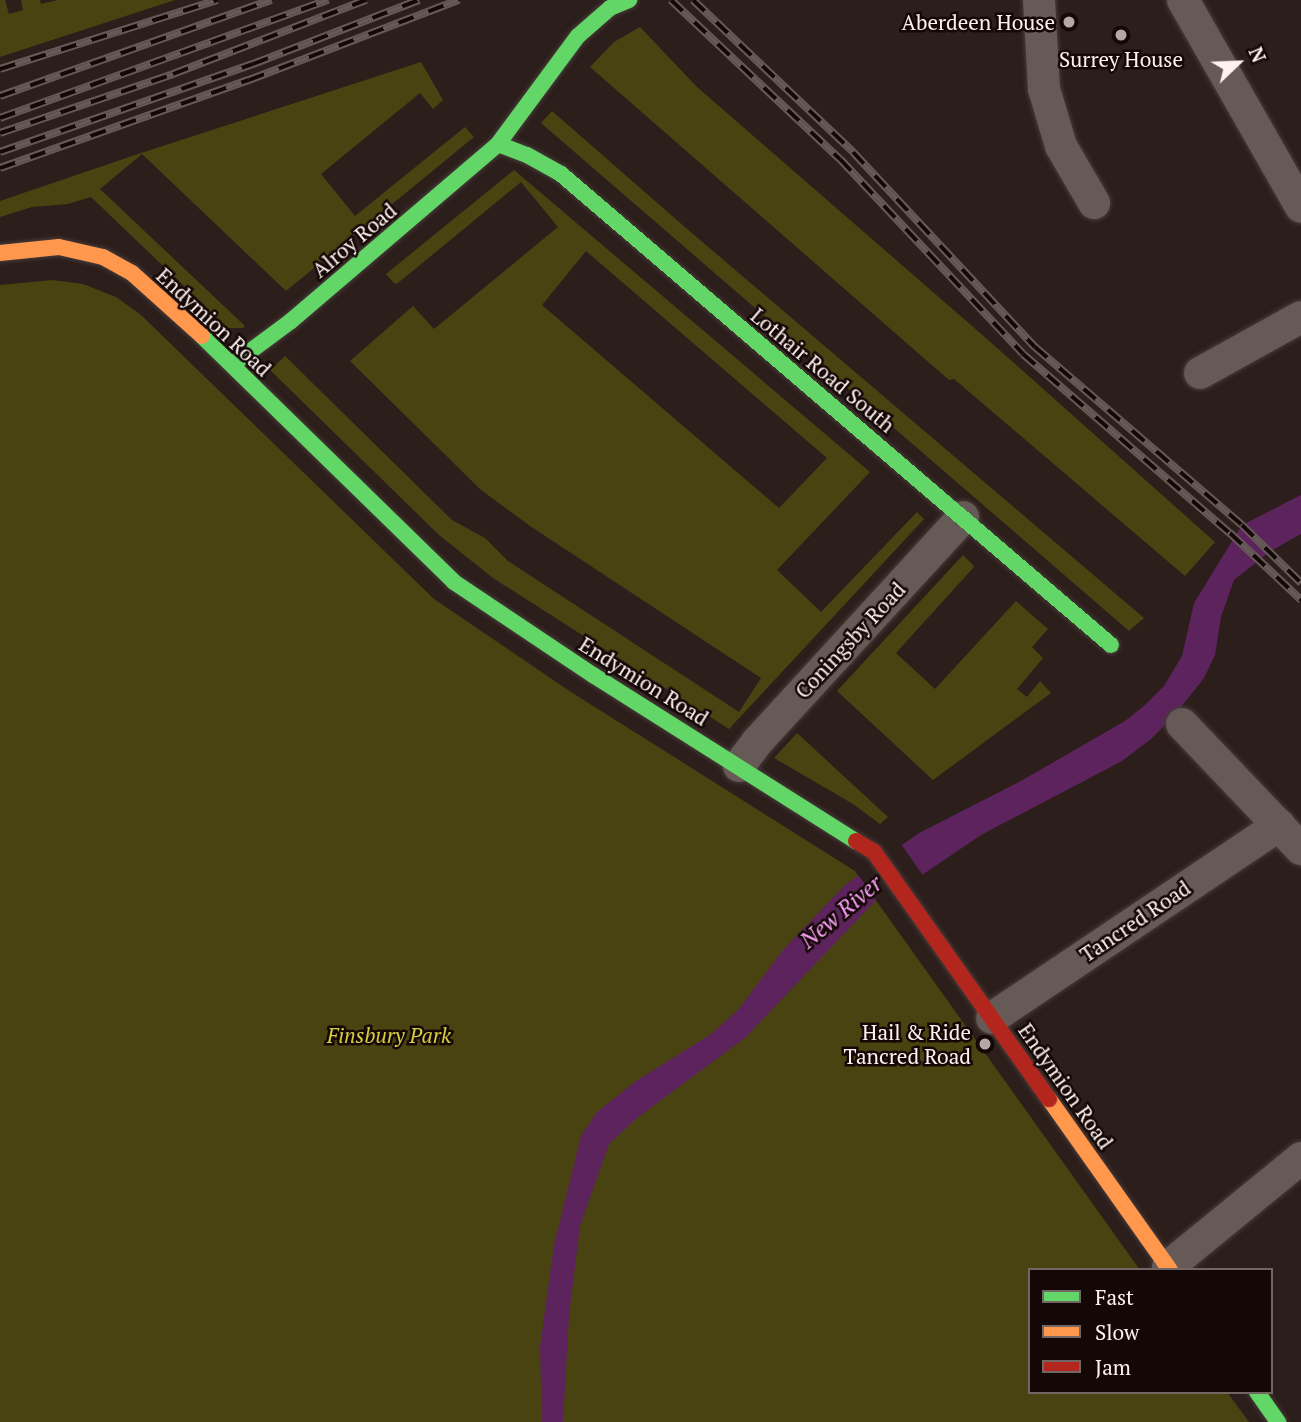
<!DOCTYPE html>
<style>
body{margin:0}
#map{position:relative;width:1301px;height:1422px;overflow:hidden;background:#2c1e1b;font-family:"PT Serif",serif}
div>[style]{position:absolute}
.green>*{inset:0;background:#494311}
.water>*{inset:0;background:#5d235d}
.pier>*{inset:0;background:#2c1e1b}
.roads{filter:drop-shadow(0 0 2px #463b39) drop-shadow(0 0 2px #463b39)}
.street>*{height:32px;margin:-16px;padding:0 16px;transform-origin:16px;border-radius:16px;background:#665a57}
.fast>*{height:16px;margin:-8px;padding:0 8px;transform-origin:8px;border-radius:8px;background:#63d668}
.slow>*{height:16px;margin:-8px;padding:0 8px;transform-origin:8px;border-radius:8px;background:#ff974d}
.jam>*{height:16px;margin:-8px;padding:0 8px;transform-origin:8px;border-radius:8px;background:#b3261e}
.rail>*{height:8px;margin-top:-4px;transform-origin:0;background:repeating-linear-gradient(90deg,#140806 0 16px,#655a57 0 32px);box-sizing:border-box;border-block:2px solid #655a57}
.dots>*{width:19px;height:19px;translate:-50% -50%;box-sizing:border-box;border:4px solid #140806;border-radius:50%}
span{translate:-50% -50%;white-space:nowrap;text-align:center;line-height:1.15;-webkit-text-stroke:5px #140806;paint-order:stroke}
.poi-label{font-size:21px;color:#fdf2ef}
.right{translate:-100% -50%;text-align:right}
.street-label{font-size:21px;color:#fdf2ef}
.park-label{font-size:21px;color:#d7cd42;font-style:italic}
.water-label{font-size:23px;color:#f79ef7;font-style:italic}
.legend{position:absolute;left:1028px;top:1268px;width:245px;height:126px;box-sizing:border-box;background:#140806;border:2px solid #716663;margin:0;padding:9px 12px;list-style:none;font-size:21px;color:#fdf2ef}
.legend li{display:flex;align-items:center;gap:14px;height:35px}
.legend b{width:35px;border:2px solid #716663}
.north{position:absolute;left:1203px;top:28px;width:70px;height:70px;-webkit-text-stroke:5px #140806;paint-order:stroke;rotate:67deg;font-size:19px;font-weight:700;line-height:28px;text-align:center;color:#fdf2ef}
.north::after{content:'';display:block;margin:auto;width:24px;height:32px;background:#fdf2ef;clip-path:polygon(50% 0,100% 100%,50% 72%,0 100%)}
</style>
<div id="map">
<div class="green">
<i style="clip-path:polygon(0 0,5px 0,9px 14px,23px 10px,21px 0,40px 0,41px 4px,58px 0,175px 0,0 57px)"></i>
<i style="clip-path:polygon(640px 27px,697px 87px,987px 339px,1215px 542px,1185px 576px,954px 379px,949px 380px,590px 67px,614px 42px)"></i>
<i style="clip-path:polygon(421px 62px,443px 100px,433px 109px,420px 93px,321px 174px,355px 216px,465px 127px,474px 137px,286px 291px,142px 154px,100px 189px,245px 326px,243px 328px,228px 328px,91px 197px,68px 204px,32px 207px,0 217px,0 201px,141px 153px)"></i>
<i style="clip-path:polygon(552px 111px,686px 228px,1144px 618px,1129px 631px,541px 123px)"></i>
<i style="clip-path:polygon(evenodd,514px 170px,870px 472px,777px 570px,821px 612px,917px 512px,924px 519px,729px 729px,493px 578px,439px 535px,270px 370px,285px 356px,452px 520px,485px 538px,508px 561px,739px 712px,761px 678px,530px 526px,481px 490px,350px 361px,413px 306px,434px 329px,558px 227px,521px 182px,398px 283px,395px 284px,386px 274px,514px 170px,586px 251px,827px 458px,779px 508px,542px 305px,586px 251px)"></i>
<i style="clip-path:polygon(52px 280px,83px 284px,116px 297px,141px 315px,434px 599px,571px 692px,855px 871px,1140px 1270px,1030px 1270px,1030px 1392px,1227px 1392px,1249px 1422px,0 1422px,0 285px)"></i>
<i style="clip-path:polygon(963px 555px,974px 566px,973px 568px,896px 653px,935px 689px,1016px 601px,1048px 629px,1032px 647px,1043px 658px,1017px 689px,1027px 697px,1040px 681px,1051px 693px,933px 780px,837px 691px)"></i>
<i style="clip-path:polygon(797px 733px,863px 794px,888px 817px,880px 824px,853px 804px,774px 758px)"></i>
</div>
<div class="water">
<i style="clip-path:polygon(1301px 495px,1301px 534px,1269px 552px,1234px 580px,1221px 617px,1215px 655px,1204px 678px,1174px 716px,1151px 739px,1122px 761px,981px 835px,922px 875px,875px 901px,745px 1038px,637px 1118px,609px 1144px,580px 1226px,569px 1316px,563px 1422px,542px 1422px,540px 1347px,554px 1245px,581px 1136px,597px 1112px,636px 1081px,711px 1034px,738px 1010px,783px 950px,845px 885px,919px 833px,1021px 781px,1125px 721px,1145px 705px,1164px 686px,1182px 656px,1194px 603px,1242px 525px)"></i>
</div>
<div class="pier">
<i style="clip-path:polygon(901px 844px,924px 877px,878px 903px,857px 873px)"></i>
</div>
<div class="roads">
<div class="street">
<i style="left:1039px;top:0;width:89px;rotate:86.8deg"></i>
<i style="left:1044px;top:89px;width:59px;rotate:73.4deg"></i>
<i style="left:1061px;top:146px;width:66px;rotate:59.9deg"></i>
<i style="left:1183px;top:0;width:238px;rotate:60.3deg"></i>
<i style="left:1200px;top:373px;width:115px;rotate:-29deg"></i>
<i style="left:1182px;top:724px;width:173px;rotate:46.4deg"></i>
<i style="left:739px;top:766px;width:30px;rotate:-53deg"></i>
<i style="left:757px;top:742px;width:305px;rotate:-47.5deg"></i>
<i style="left:992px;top:1018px;width:346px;rotate:-33.9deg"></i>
<i style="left:1168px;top:1267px;width:172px;rotate:-39.3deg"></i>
</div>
<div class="fast">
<i style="left:498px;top:144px;width:31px;rotate:21deg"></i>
<i style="left:527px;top:155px;width:39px;rotate:29deg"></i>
<i style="left:561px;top:174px;width:724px;rotate:40.58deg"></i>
<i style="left:202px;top:336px;width:352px;rotate:44.3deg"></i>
<i style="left:454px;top:582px;width:167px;rotate:33.8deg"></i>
<i style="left:593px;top:675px;width:311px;rotate:32.3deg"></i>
<i style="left:233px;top:364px;width:72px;rotate:-36.6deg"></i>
<i style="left:291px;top:321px;width:272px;rotate:-40.5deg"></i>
<i style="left:498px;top:144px;width:134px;rotate:-53.5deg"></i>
<i style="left:578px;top:36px;width:43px;rotate:-41.2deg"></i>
<i style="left:610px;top:8px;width:21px;rotate:-23deg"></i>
<i style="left:1257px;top:1392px;width:37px;rotate:55deg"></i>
</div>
<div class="slow">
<i style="left:0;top:253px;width:59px;rotate:-5.8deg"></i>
<i style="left:59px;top:247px;width:45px;rotate:12.8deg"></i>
<i style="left:103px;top:257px;width:33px;rotate:29deg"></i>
<i style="left:132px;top:273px;width:94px;rotate:42deg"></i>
<i style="left:1049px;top:1099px;width:209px;rotate:54.7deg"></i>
</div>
<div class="jam">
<i style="left:856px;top:841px;width:21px;rotate:31deg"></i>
<i style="left:874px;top:852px;width:303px;rotate:54.7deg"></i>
</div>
</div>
<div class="rail">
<i style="left:671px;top:0;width:232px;rotate:43.3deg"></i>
<i style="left:840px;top:159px;width:267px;rotate:46.8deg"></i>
<i style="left:1023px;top:354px;width:274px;rotate:40.9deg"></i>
<i style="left:1230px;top:533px;width:98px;rotate:43.3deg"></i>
<i style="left:693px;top:0;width:221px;rotate:43.5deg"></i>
<i style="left:853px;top:152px;width:267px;rotate:47deg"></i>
<i style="left:1035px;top:347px;width:273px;rotate:40.7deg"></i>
<i style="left:1242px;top:525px;width:83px;rotate:44.5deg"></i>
<i style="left:0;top:69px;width:228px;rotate:-17.6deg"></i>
<i style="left:0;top:96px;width:288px;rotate:-19.5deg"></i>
<i style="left:0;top:118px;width:349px;rotate:-19.8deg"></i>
<i style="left:0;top:133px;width:183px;rotate:-18.8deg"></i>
<i style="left:173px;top:74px;width:207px;rotate:-21deg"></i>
<i style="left:0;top:152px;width:268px;rotate:-19.2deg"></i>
<i style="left:253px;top:64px;width:178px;rotate:-21.1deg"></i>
<i style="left:0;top:168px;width:264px;rotate:-19.5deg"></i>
<i style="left:249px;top:80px;width:225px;rotate:-20.9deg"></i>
</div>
<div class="dots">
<i style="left:1069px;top:22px;background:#b4a8a5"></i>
<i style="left:1121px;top:35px;background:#b4a8a5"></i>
<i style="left:985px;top:1044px;background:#b4a8a5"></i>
</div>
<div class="poi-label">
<span class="right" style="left:1055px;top:22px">Aberdeen House</span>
<span style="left:1121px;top:59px">Surrey House</span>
<span class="right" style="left:971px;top:1044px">Hail &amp; Ride<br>Tancred Road</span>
</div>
<div class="street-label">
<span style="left:354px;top:240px;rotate:-40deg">Alroy Road</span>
<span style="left:214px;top:322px;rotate:43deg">Endymion Road</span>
<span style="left:823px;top:370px;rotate:40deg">Lothair Road South</span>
<span style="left:850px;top:640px;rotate:-47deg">Coningsby Road</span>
<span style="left:644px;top:681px;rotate:32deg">Endymion Road</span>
<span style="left:1135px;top:921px;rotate:-34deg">Tancred Road</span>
<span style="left:1066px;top:1086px;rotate:55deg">Endymion Road</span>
</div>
<div class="park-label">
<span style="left:389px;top:1035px">Finsbury Park</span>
</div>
<div class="water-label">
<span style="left:841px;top:912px;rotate:-40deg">New River</span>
</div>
<ul class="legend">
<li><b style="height:9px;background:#63d668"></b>Fast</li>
<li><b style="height:9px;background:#ff974d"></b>Slow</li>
<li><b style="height:9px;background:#b3261e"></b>Jam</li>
</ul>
<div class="north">N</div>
</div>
